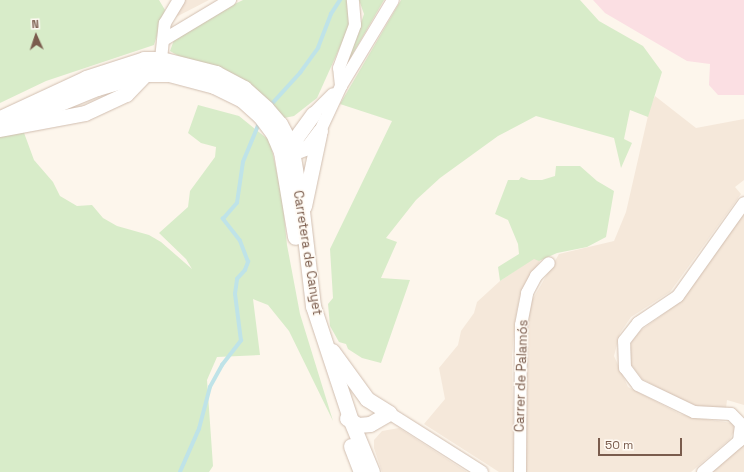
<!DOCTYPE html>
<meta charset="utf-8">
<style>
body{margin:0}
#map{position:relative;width:744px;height:472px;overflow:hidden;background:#fdf6ec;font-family:"Space Grotesk",sans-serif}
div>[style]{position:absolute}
.residential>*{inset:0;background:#f5e8da}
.medical>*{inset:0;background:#fbdfe3}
.green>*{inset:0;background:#d8ecc9}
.stream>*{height:3.5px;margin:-1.75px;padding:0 1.75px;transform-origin:1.75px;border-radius:1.75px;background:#bfe3e8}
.roads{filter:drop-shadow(0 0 1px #d1beb0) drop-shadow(0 0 1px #d1beb0)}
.minor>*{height:12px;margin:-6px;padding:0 6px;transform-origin:6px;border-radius:6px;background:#fff}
.tertiary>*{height:15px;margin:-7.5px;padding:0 7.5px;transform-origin:7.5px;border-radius:7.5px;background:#fff}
span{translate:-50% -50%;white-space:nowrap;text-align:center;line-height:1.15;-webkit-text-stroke:3px #fffaf3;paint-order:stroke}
.street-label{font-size:13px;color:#7a5c4d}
.north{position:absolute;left:16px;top:16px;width:40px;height:40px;-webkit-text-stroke:3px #fffaf3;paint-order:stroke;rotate:357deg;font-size:11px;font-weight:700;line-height:16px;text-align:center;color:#7a5c4d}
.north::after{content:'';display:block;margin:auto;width:14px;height:18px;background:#7a5c4d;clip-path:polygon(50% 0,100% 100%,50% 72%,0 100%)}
.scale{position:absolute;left:598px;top:438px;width:84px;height:18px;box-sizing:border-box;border:2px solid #7a5c4d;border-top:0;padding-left:5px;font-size:12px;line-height:14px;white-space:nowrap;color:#7a5c4d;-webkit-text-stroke:3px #fffaf3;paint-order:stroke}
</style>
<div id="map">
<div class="residential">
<i style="clip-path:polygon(184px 0,209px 0,176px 17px,174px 13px)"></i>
<i style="clip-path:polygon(655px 96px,696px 128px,744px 119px,744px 180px,735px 187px,741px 194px,670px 292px,631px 317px,620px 333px,614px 356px,628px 387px,680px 414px,696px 418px,733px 423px,734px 431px,730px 439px,691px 472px,526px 472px,526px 332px,531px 302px,559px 254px,614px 241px,626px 212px,650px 107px)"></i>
<i style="clip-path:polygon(744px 212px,744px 405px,727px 400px,726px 408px,700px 407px,683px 401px,642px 379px,631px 364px,629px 353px,632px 341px,640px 331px,669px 310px)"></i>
<i style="clip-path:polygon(534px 258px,540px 261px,520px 294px,515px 321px,512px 356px,514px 472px,499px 472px,424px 424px,445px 399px,439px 368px,458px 345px,461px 331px,474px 313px,477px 302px,500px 281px)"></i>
<i style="clip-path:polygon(399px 428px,467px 472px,382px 472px,374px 448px,374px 440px,382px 431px)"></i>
<i style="clip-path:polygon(744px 441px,744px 472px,712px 472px)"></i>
</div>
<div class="medical">
<i style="clip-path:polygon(593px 0,744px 0,744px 95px,718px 95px,709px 85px,710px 64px,687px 61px,605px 13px)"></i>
</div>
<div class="green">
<i style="clip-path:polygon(0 0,159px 0,165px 10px,154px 45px,46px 81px,0 103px)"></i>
<i style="clip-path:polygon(243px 0,351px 0,353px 18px,317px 98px,294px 116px,284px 118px,170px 51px,174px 40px,204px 19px)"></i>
<i style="clip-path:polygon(359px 0,384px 0,348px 62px,364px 14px)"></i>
<i style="clip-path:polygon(401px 0,580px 0,599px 21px,643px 46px,662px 72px,648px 117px,630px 110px,624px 139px,632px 143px,621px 168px,614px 138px,536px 116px,498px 136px,440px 178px,416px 200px,386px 238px,397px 242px,381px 278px,410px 280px,381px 363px,362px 358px,348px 349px,346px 344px,339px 342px,330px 326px,328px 304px,333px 298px,330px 249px,392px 121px,340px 104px)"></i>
<i style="clip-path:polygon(198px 105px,239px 116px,270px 141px,282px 196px,287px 245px,300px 314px,333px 421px,289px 331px,268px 305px,253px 299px,260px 355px,217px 357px,207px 380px,213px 466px,209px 472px,0 472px,0 134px,23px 130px,34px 160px,53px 182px,60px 196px,77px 206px,92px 205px,103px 218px,117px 226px,149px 235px,161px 242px,192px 269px,186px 259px,159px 233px,188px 207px,190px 191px,215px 157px,216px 147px,201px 143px,188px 133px)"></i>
<i style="clip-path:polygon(556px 166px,580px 166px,597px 181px,614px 191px,606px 237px,587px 247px,557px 253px,539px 261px,534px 259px,500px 281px,498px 267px,519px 254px,518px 244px,508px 220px,495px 214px,508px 180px,519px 180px,521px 177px,529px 180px,542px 180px,555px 176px)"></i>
</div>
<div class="stream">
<i style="left:270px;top:106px;width:45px;rotate:-47.7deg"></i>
<i style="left:300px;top:73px;width:31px;rotate:-54deg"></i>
<i style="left:318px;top:48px;width:36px;rotate:-69deg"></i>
<i style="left:331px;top:14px;width:17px;rotate:-57deg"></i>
<i style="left:180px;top:472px;width:47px;rotate:-66.2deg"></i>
<i style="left:199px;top:429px;width:43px;rotate:-75.3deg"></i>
<i style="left:210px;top:387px;width:25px;rotate:-61deg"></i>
<i style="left:222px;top:365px;width:31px;rotate:-52deg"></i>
<i style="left:241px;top:341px;width:47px;rotate:-97.3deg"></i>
<i style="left:235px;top:294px;width:15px;rotate:-82deg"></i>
<i style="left:237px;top:279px;width:12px;rotate:-48deg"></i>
<i style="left:245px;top:270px;width:9px;rotate:-69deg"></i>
<i style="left:248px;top:262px;width:22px;rotate:-111deg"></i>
<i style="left:240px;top:241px;width:28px;rotate:-128deg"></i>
<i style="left:223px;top:219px;width:21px;rotate:-49deg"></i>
<i style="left:237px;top:203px;width:41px;rotate:-81.7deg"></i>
<i style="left:243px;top:162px;width:44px;rotate:-67.5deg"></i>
</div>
<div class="roads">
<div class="minor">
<i style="left:165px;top:39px;width:76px;rotate:-31deg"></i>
<i style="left:161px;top:59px;width:36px;rotate:-84deg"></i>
<i style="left:165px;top:23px;width:27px;rotate:-59deg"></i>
<i style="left:341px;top:86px;width:18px;rotate:-96deg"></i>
<i style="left:339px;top:68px;width:46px;rotate:-69.6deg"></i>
<i style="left:355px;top:25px;width:25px;rotate:-95deg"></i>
<i style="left:313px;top:114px;width:28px;rotate:-45deg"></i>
<i style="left:320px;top:131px;width:50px;rotate:-65deg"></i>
<i style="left:341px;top:86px;width:100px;rotate:-58.8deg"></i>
<i style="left:389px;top:413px;width:110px;rotate:32.4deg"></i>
<i style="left:520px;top:472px;width:147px;rotate:-89.6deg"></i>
<i style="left:521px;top:325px;width:33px;rotate:-79deg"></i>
<i style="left:527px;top:293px;width:19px;rotate:-62deg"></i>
<i style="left:536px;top:276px;width:18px;rotate:-45deg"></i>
<i style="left:703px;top:472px;width:48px;rotate:-40.7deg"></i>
<i style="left:739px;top:441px;width:17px;rotate:-83deg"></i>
<i style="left:741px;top:424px;width:14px;rotate:-135deg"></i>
<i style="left:731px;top:414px;width:37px;rotate:-177deg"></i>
<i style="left:694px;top:412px;width:62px;rotate:-154.3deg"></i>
<i style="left:638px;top:385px;width:21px;rotate:-127deg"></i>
<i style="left:625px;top:368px;width:27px;rotate:-92deg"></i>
<i style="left:624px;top:341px;width:23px;rotate:-52deg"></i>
<i style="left:638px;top:323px;width:48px;rotate:-34deg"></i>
<i style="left:678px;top:296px;width:114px;rotate:-54.6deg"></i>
</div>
<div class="tertiary">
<i style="left:0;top:118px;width:95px;rotate:-24.9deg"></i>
<i style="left:86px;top:78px;width:61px;rotate:-18.1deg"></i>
<i style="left:144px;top:59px;width:17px"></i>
<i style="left:161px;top:59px;width:57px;rotate:14.3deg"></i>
<i style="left:216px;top:73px;width:32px;rotate:28deg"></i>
<i style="left:244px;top:88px;width:30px;rotate:42deg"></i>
<i style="left:266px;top:108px;width:21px;rotate:49deg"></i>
<i style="left:280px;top:124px;width:24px;rotate:62deg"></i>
<i style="left:291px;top:145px;width:67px;rotate:80.5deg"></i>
<i style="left:302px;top:211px;width:96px;rotate:83.4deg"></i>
<i style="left:313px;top:306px;width:121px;rotate:71.7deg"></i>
<i style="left:351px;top:421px;width:55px;rotate:67.6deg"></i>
<i style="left:14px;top:122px;width:90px;rotate:-22.3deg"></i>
<i style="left:97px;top:88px;width:50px;rotate:-16.3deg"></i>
<i style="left:145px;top:74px;width:24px"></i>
<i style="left:169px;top:74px;width:47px;rotate:14.9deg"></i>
<i style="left:214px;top:86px;width:30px;rotate:26deg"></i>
<i style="left:241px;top:99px;width:25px;rotate:42deg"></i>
<i style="left:260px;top:116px;width:21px;rotate:53deg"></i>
<i style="left:273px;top:133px;width:21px;rotate:67deg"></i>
<i style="left:281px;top:152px;width:86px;rotate:80.6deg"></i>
<i style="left:0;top:129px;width:86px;rotate:-10.7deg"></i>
<i style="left:85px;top:113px;width:45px;rotate:-24.9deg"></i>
<i style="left:126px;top:94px;width:28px;rotate:-46deg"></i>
<i style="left:286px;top:142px;width:15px;rotate:32deg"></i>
<i style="left:299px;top:150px;width:9px;rotate:-18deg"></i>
<i style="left:308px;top:147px;width:20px;rotate:-53deg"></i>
<i style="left:289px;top:152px;width:14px;rotate:-65deg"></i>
<i style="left:295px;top:139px;width:31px;rotate:-54deg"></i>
<i style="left:304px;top:206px;width:73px;rotate:-78.1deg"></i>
<i style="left:332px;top:351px;width:59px;rotate:53.9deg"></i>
<i style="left:367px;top:399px;width:26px;rotate:32deg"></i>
<i style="left:389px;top:413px;width:22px;rotate:150deg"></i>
<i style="left:370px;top:424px;width:12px;rotate:175deg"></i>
<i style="left:358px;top:425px;width:13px;rotate:-148deg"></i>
<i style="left:351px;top:446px;width:28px;rotate:69deg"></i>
</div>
</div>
<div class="street-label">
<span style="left:307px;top:253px;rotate:81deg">Carretera de Canyet</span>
<span style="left:522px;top:376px;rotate:-88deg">Carrer de Palamós</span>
</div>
<div class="north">N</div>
<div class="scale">50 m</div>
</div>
